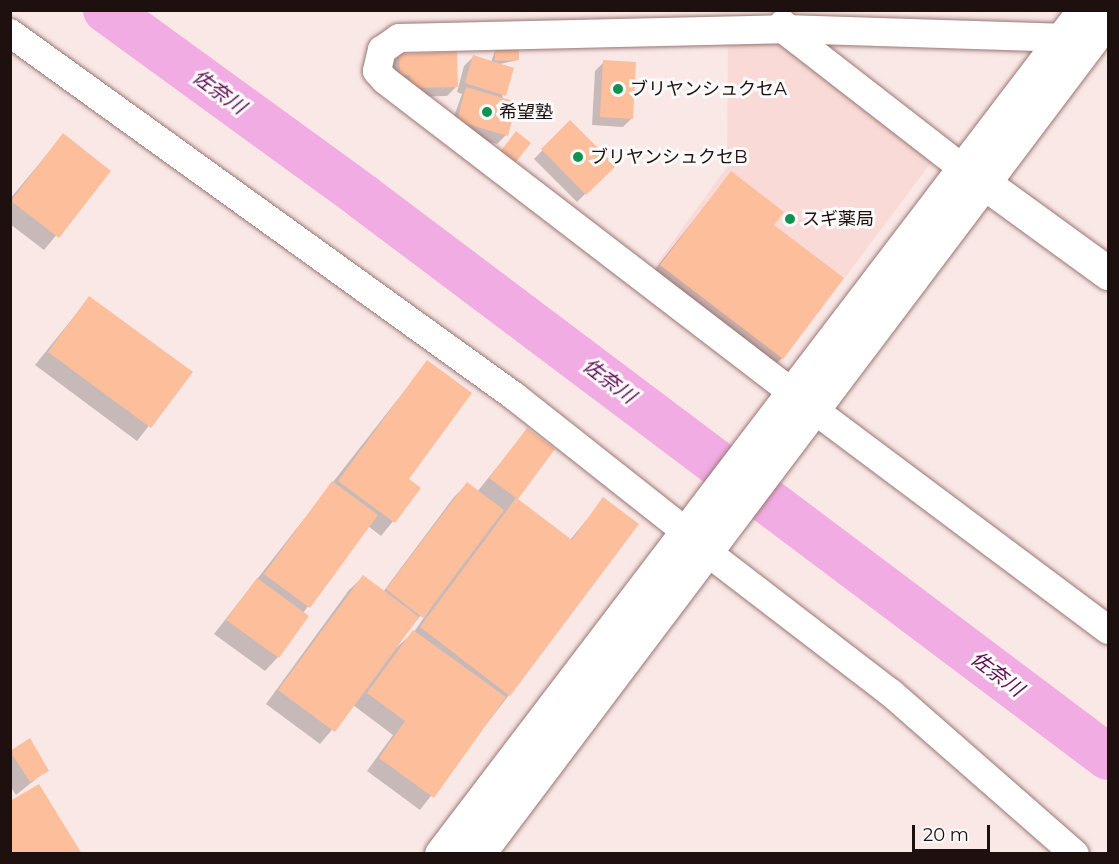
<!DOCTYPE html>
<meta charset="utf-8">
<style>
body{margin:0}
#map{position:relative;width:1119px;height:864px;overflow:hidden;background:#f9e8e6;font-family:Montserrat,"Noto Sans JP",sans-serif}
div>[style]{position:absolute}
.built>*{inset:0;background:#f9dad7}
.shadow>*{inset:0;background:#0003}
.river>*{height:46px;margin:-23px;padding:0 23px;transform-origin:23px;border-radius:23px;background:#f1ace4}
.building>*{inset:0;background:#fdbe9b}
.roads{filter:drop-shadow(0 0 2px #9b7673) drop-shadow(0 0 2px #9b7673)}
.minor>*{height:28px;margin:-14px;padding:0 14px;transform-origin:14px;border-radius:14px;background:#fff}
.tertiary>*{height:33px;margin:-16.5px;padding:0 16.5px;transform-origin:16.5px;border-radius:16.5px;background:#fff}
.dots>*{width:16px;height:16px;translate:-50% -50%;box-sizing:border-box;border:3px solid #fafafa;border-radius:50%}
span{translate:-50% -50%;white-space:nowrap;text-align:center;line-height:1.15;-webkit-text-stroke:6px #fafafa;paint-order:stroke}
.poi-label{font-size:18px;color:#1e100f}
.left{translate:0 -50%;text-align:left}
.water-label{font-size:20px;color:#5e0d55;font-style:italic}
.frame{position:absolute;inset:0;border:12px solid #1e100f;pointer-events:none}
.scale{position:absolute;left:912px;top:825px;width:78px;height:27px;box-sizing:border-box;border:3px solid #1e100f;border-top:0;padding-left:8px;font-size:18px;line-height:21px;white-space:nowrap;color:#1e100f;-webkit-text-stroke:4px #fafafa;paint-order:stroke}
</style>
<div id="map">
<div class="built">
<i style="clip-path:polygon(778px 42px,933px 160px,778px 367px,652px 270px,727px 167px,728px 43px)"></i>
</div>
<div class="shadow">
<i style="clip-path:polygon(495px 51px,518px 60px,500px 64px,506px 135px,497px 144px,449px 130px,462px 94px,457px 92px,464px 66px,473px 57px,491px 62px)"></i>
<i style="clip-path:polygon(400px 55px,456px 87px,447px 96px,402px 97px,391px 64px)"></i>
<i style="clip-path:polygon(604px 62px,632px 118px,623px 127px,592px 125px,595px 71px)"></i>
<i style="clip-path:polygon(570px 122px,613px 166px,577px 202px,534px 159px)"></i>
<i style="clip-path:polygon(63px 135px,109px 171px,44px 250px,10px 224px,10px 199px)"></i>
<i style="clip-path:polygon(731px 173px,772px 225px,782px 358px,765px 375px,644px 283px)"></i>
<i style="clip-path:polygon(89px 298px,190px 373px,137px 441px,35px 365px)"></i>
<i style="clip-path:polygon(427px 362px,407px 479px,419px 489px,381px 536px,368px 526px,303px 613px,278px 657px,265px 671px,214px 634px)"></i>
<i style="clip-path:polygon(evenodd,527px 430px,553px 449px,515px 500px,570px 540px,604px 499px,509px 695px,420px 810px,367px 771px,393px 735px,353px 705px,320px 744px,266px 704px,349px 590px,363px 577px,383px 592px,454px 497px,467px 484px,477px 492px,527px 430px,448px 582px,414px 632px,397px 647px,396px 646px,448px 582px)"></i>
<i style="clip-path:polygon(29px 741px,47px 770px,16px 795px,10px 786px,10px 752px)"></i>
</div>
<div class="river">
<i style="left:106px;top:10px;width:318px;rotate:36deg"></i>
<i style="left:363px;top:197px;width:932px;rotate:36.93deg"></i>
</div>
<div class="building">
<i style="clip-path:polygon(519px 48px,519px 60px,495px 61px,495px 49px)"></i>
<i style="clip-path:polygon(457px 52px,458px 87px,410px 88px,410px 75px,400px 76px,399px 54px)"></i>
<i style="clip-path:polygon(473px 55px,514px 68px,506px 96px,465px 83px)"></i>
<i style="clip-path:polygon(603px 60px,636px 62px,633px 119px,600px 117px)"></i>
<i style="clip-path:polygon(466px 87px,517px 102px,508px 136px,457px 121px)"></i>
<i style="clip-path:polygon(570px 120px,616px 166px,586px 195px,541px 149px)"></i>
<i style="clip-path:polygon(516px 131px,531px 143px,515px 163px,500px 152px)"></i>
<i style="clip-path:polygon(63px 133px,111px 171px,59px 238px,11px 201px)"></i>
<i style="clip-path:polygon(731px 171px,784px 212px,774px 225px,844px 278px,783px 359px,660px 265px)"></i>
<i style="clip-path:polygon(89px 296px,193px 372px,151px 428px,48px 352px)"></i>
<i style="clip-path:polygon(427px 360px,472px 393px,409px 479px,421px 488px,395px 523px,338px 481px)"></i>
<i style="clip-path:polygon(527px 428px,555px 449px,518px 499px,572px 540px,603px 497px,639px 524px,510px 696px,420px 627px,516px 498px,489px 478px)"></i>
<i style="clip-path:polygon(332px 481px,378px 515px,310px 608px,264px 574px)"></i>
<i style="clip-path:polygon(467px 482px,504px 510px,423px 618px,386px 589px)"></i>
<i style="clip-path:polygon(363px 575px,419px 617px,335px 732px,278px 690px)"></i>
<i style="clip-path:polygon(257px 578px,309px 616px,279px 658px,226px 620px)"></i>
<i style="clip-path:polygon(413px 630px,506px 697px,434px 798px,379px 758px,405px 721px,367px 693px)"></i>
<i style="clip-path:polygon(30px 738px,49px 771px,30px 782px,10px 751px)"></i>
<i style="clip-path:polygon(39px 784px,82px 854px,10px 854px,10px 801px)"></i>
</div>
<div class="roads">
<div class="minor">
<i style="left:783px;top:24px;width:5px;rotate:90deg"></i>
<i style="left:783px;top:29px;width:230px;rotate:37.8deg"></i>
<i style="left:10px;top:33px;width:621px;rotate:35.76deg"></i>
<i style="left:514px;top:396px;width:218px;rotate:38.3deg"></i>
<i style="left:794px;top:394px;width:516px;rotate:-142.49deg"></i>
<i style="left:385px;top:80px;width:12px;rotate:-132deg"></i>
<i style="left:377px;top:71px;width:22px;rotate:-77deg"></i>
<i style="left:382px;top:50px;width:21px;rotate:-35deg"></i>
<i style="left:399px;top:38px;width:384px;rotate:-1.3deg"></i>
<i style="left:783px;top:29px;width:280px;rotate:1.8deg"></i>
<i style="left:813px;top:409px;width:369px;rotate:36.8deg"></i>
<i style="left:707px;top:552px;width:232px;rotate:37.5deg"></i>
<i style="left:891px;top:693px;width:244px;rotate:41.2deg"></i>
</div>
<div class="tertiary">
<i style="left:969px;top:172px;width:172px;rotate:36deg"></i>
<i style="left:441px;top:854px;width:1061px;rotate:-52.7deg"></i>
<i style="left:478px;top:854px;width:1047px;rotate:-53deg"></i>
</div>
</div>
<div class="dots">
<i style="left:618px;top:89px;background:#109250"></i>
<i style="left:487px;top:112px;background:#109250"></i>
<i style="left:578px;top:157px;background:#109250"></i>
<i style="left:790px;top:219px;background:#109250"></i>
</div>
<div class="poi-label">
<span class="left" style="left:630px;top:89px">ブリヤンシュクセA</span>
<span class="left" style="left:499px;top:112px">希望塾</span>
<span class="left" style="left:590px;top:157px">ブリヤンシュクセB</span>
<span class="left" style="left:802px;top:219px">スギ薬局</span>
</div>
<div class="water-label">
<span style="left:219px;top:92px;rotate:36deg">佐奈川</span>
<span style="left:609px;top:381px;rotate:37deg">佐奈川</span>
<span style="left:997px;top:674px;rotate:37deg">佐奈川</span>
</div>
<div class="frame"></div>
<div class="scale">20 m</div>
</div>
